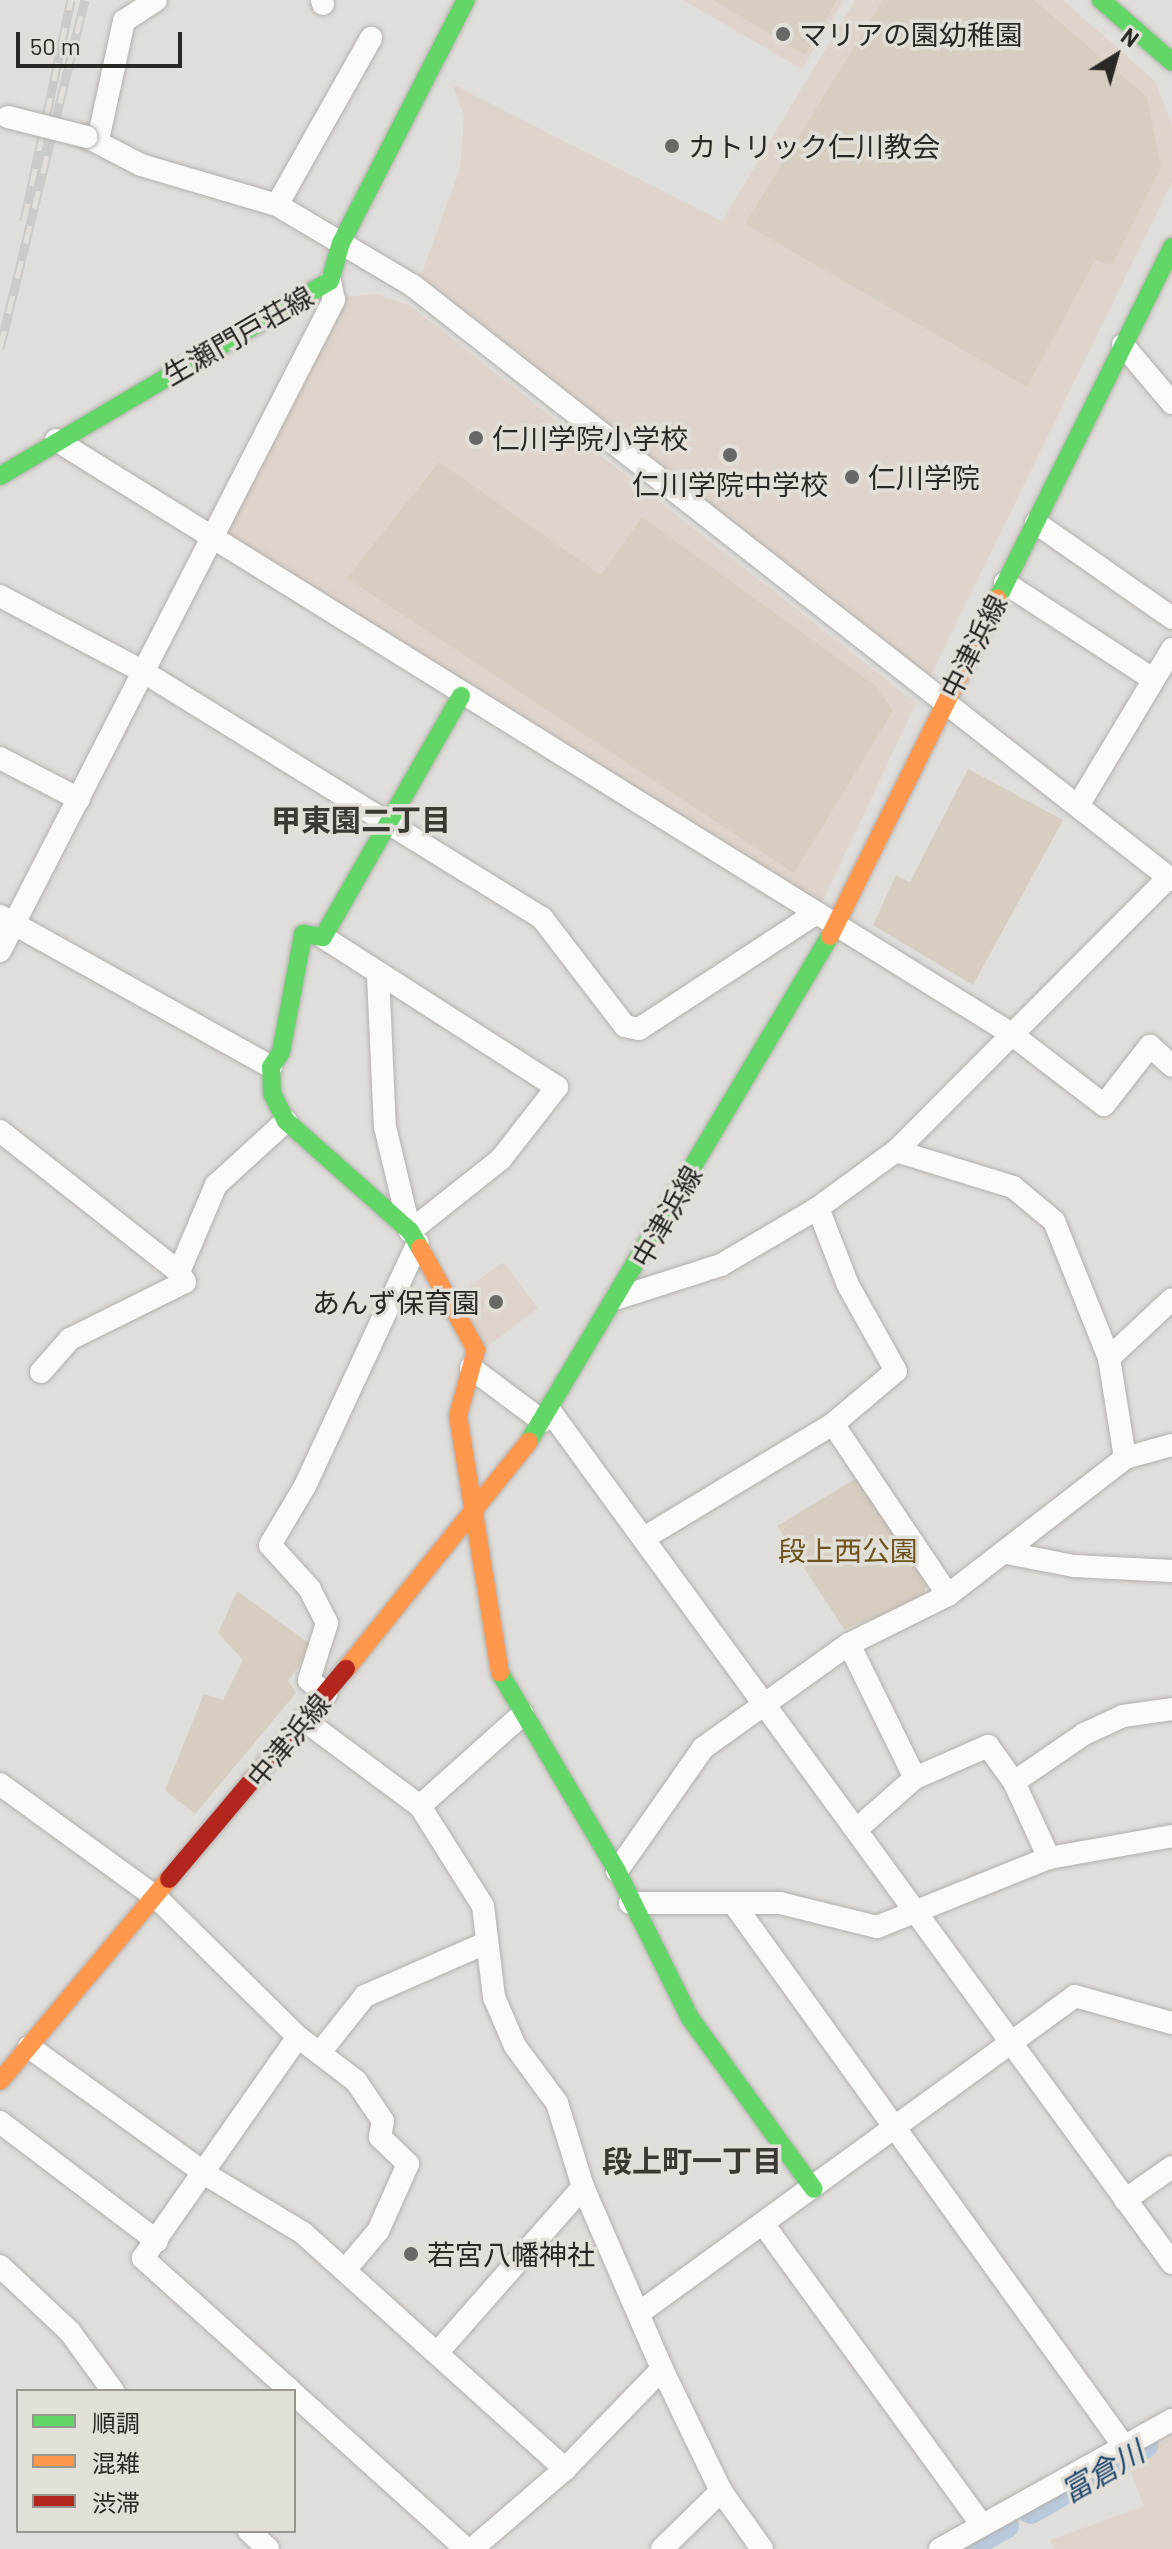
<!DOCTYPE html>
<meta charset="utf-8">
<style>
body{margin:0}
#map{position:relative;width:1172px;height:2549px;overflow:hidden;background:#e0deda;font-family:Barlow,"Noto Sans JP",sans-serif}
div>[style]{position:absolute}
.education>*{inset:0;background:#dfd4cb}
.green>*{inset:0;background:#d6cec0}
.canal>*{height:24px;margin:-12px;padding:0 12px;transform-origin:12px;border-radius:12px;background:#b8c9db}
.roads{filter:drop-shadow(0 0 2px #b2b0ad) drop-shadow(0 0 2px #b2b0ad)}
.street>*{height:22px;margin:-11px;padding:0 11px;transform-origin:11px;border-radius:11px;background:#fafaf9}
.fast>*{height:18px;margin:-9px;padding:0 9px;transform-origin:9px;border-radius:9px;background:#63d668}
.slow>*{height:18px;margin:-9px;padding:0 9px;transform-origin:9px;border-radius:9px;background:#ff974d}
.jam>*{height:18px;margin:-9px;padding:0 9px;transform-origin:9px;border-radius:9px;background:#b3261e}
.rail>*{height:9px;margin-top:-4.5px;transform-origin:0;background:repeating-linear-gradient(90deg,#e2dfd8 0 18px,#cacac9 0 36px);box-sizing:border-box;border-block:2px solid #cacac9}
.bridges{filter:drop-shadow(0 0 2px #b2b0ad) drop-shadow(0 0 2px #b2b0ad)}
.street-bridge>*{height:22px;margin:-11px;padding:0 11px;transform-origin:11px;border-radius:11px;background:#fafaf9}
.dots>*{width:22px;height:22px;translate:-50% -50%;box-sizing:border-box;border:4px solid #e2dfd8;border-radius:50%}
span{translate:-50% -50%;white-space:nowrap;text-align:center;line-height:1.15;-webkit-text-stroke:7px #e2dfd8;paint-order:stroke}
.poi-label{font-size:28px;color:#292825}
.left{translate:0 -50%;text-align:left}
.right{translate:-100% -50%;text-align:right}
.street-label{font-size:28px;color:#292825}
.park-label{font-size:28px;color:#6d531e}
.neighbourhood-label{font-size:30px;color:#3c3934;font-weight:700}
.water-label{font-size:30px;color:#23486d;font-style:italic}
.legend{position:absolute;left:16px;top:2389px;width:280px;height:144px;box-sizing:border-box;background:#e2dfd8;border:2px solid #989690;margin:0;padding:10px 14px;list-style:none;font-size:24px;color:#292825}
.legend li{display:flex;align-items:center;gap:16px;height:40px}
.legend b{width:40px;border:2px solid #989690}
.north{position:absolute;left:1076px;top:16px;width:80px;height:80px;-webkit-text-stroke:6px #e2dfd8;paint-order:stroke;rotate:37deg;font-size:22px;font-weight:700;line-height:32px;text-align:center;color:#292825}
.north::after{content:'';display:block;margin:auto;width:28px;height:36px;background:#292825;clip-path:polygon(50% 0,100% 100%,50% 72%,0 100%)}
.scale{position:absolute;left:16px;top:32px;width:166px;height:36px;box-sizing:border-box;border:4px solid #292825;border-top:0;padding-left:10px;font-size:24px;line-height:28px;white-space:nowrap;color:#292825;-webkit-text-stroke:6px #e2dfd8;paint-order:stroke}
</style>
<div id="map">
<div class="education">
<i style="clip-path:polygon(683px 0,844px 0,802px 69px)"></i>
<i style="clip-path:polygon(855px 0,1063px 0,1155px 81px,1172px 125px,1172px 182px,929px 679px,421px 276px,460px 168px,464px 117px,452px 84px,722px 221px)"></i>
<i style="clip-path:polygon(377px 294px,409px 305px,916px 703px,821px 905px,224px 532px,344px 297px)"></i>
<i style="clip-path:polygon(503px 1262px,538px 1308px,485px 1348px,457px 1295px)"></i>
<i style="clip-path:polygon(1172px 2437px,1172px 2549px,1054px 2549px,1050px 2540px,1144px 2506px,1127px 2462px)"></i>
</div>
<div class="green">
<i style="clip-path:polygon(713px 0,837px 0,805px 55px)"></i>
<i style="clip-path:polygon(883px 0,1034px 0,1147px 97px,1161px 167px,1112px 265px,1095px 260px,1027px 387px,745px 224px)"></i>
<i style="clip-path:polygon(439px 462px,601px 575px,642px 517px,876px 686px,893px 711px,794px 873px,347px 578px)"></i>
<i style="clip-path:polygon(968px 769px,1063px 820px,973px 985px,873px 925px,896px 875px,910px 882px)"></i>
<i style="clip-path:polygon(857px 1478px,926px 1584px,923px 1601px,844px 1629px,777px 1526px)"></i>
<i style="clip-path:polygon(237px 1591px,313px 1646px,288px 1681px,296px 1693px,195px 1814px,165px 1790px,204px 1694px,223px 1700px,243px 1660px,218px 1633px)"></i>
</div>
<div class="canal">
<i style="left:1031px;top:2512px;width:133px;rotate:-29.9deg"></i>
<i style="left:967px;top:2549px;width:46px;rotate:-29.9deg"></i>
</div>
<div class="roads">
<div class="street">
<i style="left:322px;top:0;width:4px;rotate:76deg"></i>
<i style="left:87px;top:137px;width:61px;rotate:27.4deg"></i>
<i style="left:141px;top:165px;width:142px;rotate:16.4deg"></i>
<i style="left:277px;top:205px;width:157px;rotate:30.7deg"></i>
<i style="left:412px;top:285px;width:965px;rotate:38.06deg"></i>
<i style="left:98px;top:140px;width:122px;rotate:-77.7deg"></i>
<i style="left:124px;top:21px;width:38px;rotate:-33deg"></i>
<i style="left:277px;top:205px;width:192px;rotate:-60.6deg"></i>
<i style="left:1123px;top:345px;width:76px;rotate:49.8deg"></i>
<i style="left:56px;top:440px;width:1123px;rotate:31.86deg"></i>
<i style="left:1010px;top:1033px;width:118px;rotate:37.5deg"></i>
<i style="left:1104px;top:1105px;width:75px;rotate:-52.1deg"></i>
<i style="left:1150px;top:1046px;width:30px;rotate:42deg"></i>
<i style="left:1036px;top:523px;width:166px;rotate:34.9deg"></i>
<i style="left:1005px;top:583px;width:176px;rotate:33deg"></i>
<i style="left:0;top:596px;width:161px;rotate:27.8deg"></i>
<i style="left:142px;top:671px;width:470px;rotate:31.7deg"></i>
<i style="left:542px;top:918px;width:136px;rotate:52.5deg"></i>
<i style="left:625px;top:1026px;width:14px;rotate:12deg"></i>
<i style="left:639px;top:1029px;width:210px;rotate:-33.2deg"></i>
<i style="left:0;top:758px;width:89px;rotate:27.4deg"></i>
<i style="left:1079px;top:804px;width:181px;rotate:-59deg"></i>
<i style="left:0;top:916px;width:310px;rotate:29.1deg"></i>
<i style="left:323px;top:937px;width:278px;rotate:32.7deg"></i>
<i style="left:557px;top:1087px;width:91px;rotate:127.9deg"></i>
<i style="left:501px;top:1159px;width:116px;rotate:141.6deg"></i>
<i style="left:0;top:951px;width:732px;rotate:-62.84deg"></i>
<i style="left:334px;top:300px;width:19px;rotate:-102deg"></i>
<i style="left:378px;top:975px;width:152px;rotate:87.4deg"></i>
<i style="left:385px;top:1127px;width:107px;rotate:76.5deg"></i>
<i style="left:0;top:1131px;width:228px;rotate:38.2deg"></i>
<i style="left:896px;top:1151px;width:122px;rotate:17.1deg"></i>
<i style="left:1013px;top:1187px;width:53px;rotate:39.7deg"></i>
<i style="left:1054px;top:1221px;width:148px;rotate:68.1deg"></i>
<i style="left:1109px;top:1358px;width:101px;rotate:80.9deg"></i>
<i style="left:618px;top:1298px;width:108px;rotate:-17.8deg"></i>
<i style="left:721px;top:1265px;width:113px;rotate:-30.4deg"></i>
<i style="left:818px;top:1208px;width:97px;rotate:-36.2deg"></i>
<i style="left:896px;top:1151px;width:385px;rotate:-45.1deg"></i>
<i style="left:1109px;top:1358px;width:86px;rotate:-43.1deg"></i>
<i style="left:471px;top:1368px;width:89px;rotate:36.7deg"></i>
<i style="left:41px;top:1372px;width:44px;rotate:-48.7deg"></i>
<i style="left:70px;top:1339px;width:128px;rotate:-26.4deg"></i>
<i style="left:185px;top:1282px;width:12px;rotate:-121deg"></i>
<i style="left:179px;top:1272px;width:95px;rotate:-67deg"></i>
<i style="left:216px;top:1185px;width:95px;rotate:-42.4deg"></i>
<i style="left:550px;top:1411px;width:1055px;rotate:53.87deg"></i>
<i style="left:833px;top:1424px;width:206px;rotate:56.1deg"></i>
<i style="left:644px;top:1538px;width:221px;rotate:-31.1deg"></i>
<i style="left:833px;top:1424px;width:82px;rotate:-40.1deg"></i>
<i style="left:896px;top:1371px;width:98px;rotate:-119.2deg"></i>
<i style="left:848px;top:1285px;width:83px;rotate:-111.3deg"></i>
<i style="left:1007px;top:1553px;width:68px;rotate:11deg"></i>
<i style="left:1074px;top:1566px;width:98px;rotate:2.9deg"></i>
<i style="left:849px;top:1644px;width:149px;rotate:63.8deg"></i>
<i style="left:326px;top:1694px;width:22px;rotate:-141deg"></i>
<i style="left:309px;top:1680px;width:60px;rotate:-72.5deg"></i>
<i style="left:327px;top:1623px;width:38px;rotate:-117deg"></i>
<i style="left:310px;top:1589px;width:59px;rotate:-132.3deg"></i>
<i style="left:270px;top:1545px;width:69px;rotate:-59.3deg"></i>
<i style="left:305px;top:1486px;width:268px;rotate:-65.1deg"></i>
<i style="left:304px;top:1720px;width:144px;rotate:36.6deg"></i>
<i style="left:420px;top:1806px;width:118px;rotate:57.8deg"></i>
<i style="left:483px;top:1906px;width:92px;rotate:83.1deg"></i>
<i style="left:494px;top:1997px;width:53px;rotate:66.8deg"></i>
<i style="left:515px;top:2046px;width:71px;rotate:53.6deg"></i>
<i style="left:557px;top:2103px;width:88px;rotate:72.8deg"></i>
<i style="left:583px;top:2187px;width:198px;rotate:66.5deg"></i>
<i style="left:662px;top:2369px;width:136px;rotate:64.2deg"></i>
<i style="left:721px;top:2491px;width:71px;rotate:54.7deg"></i>
<i style="left:1014px;top:1782px;width:85px;rotate:-34.4deg"></i>
<i style="left:1084px;top:1734px;width:43px;rotate:-24.8deg"></i>
<i style="left:1123px;top:1716px;width:49px;rotate:-8.1deg"></i>
<i style="left:0;top:1784px;width:194px;rotate:36deg"></i>
<i style="left:157px;top:1898px;width:198px;rotate:44.6deg"></i>
<i style="left:298px;top:2037px;width:73px;rotate:37.2deg"></i>
<i style="left:356px;top:2081px;width:48px;rotate:56deg"></i>
<i style="left:383px;top:2121px;width:16px;rotate:101deg"></i>
<i style="left:380px;top:2137px;width:39px;rotate:44deg"></i>
<i style="left:408px;top:2164px;width:73px;rotate:114.1deg"></i>
<i style="left:378px;top:2231px;width:50px;rotate:130.1deg"></i>
<i style="left:420px;top:1806px;width:138px;rotate:-41.8deg"></i>
<i style="left:858px;top:1828px;width:76px;rotate:-41.3deg"></i>
<i style="left:915px;top:1778px;width:80px;rotate:-23.7deg"></i>
<i style="left:988px;top:1746px;width:44px;rotate:54.2deg"></i>
<i style="left:1014px;top:1782px;width:84px;rotate:65.3deg"></i>
<i style="left:617px;top:1871px;width:150px;rotate:-55deg"></i>
<i style="left:703px;top:1748px;width:179px;rotate:-35.5deg"></i>
<i style="left:849px;top:1644px;width:110px;rotate:-26.3deg"></i>
<i style="left:948px;top:1595px;width:224px;rotate:-37.7deg"></i>
<i style="left:1125px;top:1458px;width:49px;rotate:-15.5deg"></i>
<i style="left:630px;top:1903px;width:150px"></i>
<i style="left:780px;top:1903px;width:100px;rotate:13.9deg"></i>
<i style="left:877px;top:1927px;width:185px;rotate:-21.9deg"></i>
<i style="left:1049px;top:1858px;width:125px;rotate:-10.1deg"></i>
<i style="left:734px;top:1904px;width:671px;rotate:54.27deg"></i>
<i style="left:29px;top:2047px;width:219px;rotate:35.7deg"></i>
<i style="left:207px;top:2175px;width:112px;rotate:31.1deg"></i>
<i style="left:303px;top:2233px;width:353px;rotate:42deg"></i>
<i style="left:322px;top:2050px;width:69px;rotate:-51.5deg"></i>
<i style="left:365px;top:1996px;width:132px;rotate:-23.7deg"></i>
<i style="left:0;top:2122px;width:197px;rotate:37.2deg"></i>
<i style="left:1125px;top:2200px;width:57px;rotate:-35.1deg"></i>
<i style="left:764px;top:2225px;width:371px;rotate:54deg"></i>
<i style="left:0;top:2266px;width:96px;rotate:43.3deg"></i>
<i style="left:70px;top:2332px;width:73px;rotate:53.9deg"></i>
<i style="left:639px;top:2313px;width:539px;rotate:-36.02deg"></i>
<i style="left:1075px;top:1996px;width:101px;rotate:15.6deg"></i>
<i style="left:438px;top:2352px;width:220px;rotate:-48.7deg"></i>
<i style="left:291px;top:2391px;width:199px;rotate:-138.1deg"></i>
<i style="left:143px;top:2258px;width:270px;rotate:-55deg"></i>
<i style="left:294px;top:2394px;width:232px;rotate:42deg"></i>
<i style="left:249px;top:2531px;width:26px;rotate:43deg"></i>
<i style="left:472px;top:2549px;width:123px;rotate:-40.7deg"></i>
<i style="left:565px;top:2469px;width:139px;rotate:-45.9deg"></i>
<i style="left:662px;top:2549px;width:83px;rotate:-44.5deg"></i>
<i style="left:940px;top:2549px;width:265px;rotate:-29.1deg"></i>
</div>
<div class="fast">
<i style="left:1101px;top:0;width:94px;rotate:41.1deg"></i>
<i style="left:0;top:476px;width:383px;rotate:-30.6deg"></i>
<i style="left:330px;top:281px;width:40px;rotate:-74deg"></i>
<i style="left:341px;top:243px;width:273px;rotate:-62.8deg"></i>
<i style="left:998px;top:598px;width:392px;rotate:-63.6deg"></i>
<i style="left:420px;top:1248px;width:20px;rotate:-120deg"></i>
<i style="left:410px;top:1231px;width:166px;rotate:-138.4deg"></i>
<i style="left:286px;top:1121px;width:31px;rotate:-117deg"></i>
<i style="left:272px;top:1093px;width:26px;rotate:-92deg"></i>
<i style="left:271px;top:1067px;width:18px;rotate:-56deg"></i>
<i style="left:281px;top:1052px;width:120px;rotate:-79.4deg"></i>
<i style="left:303px;top:934px;width:20px;rotate:9deg"></i>
<i style="left:323px;top:937px;width:278px;rotate:-60.2deg"></i>
<i style="left:529px;top:1441px;width:588px;rotate:-59.2deg"></i>
<i style="left:500px;top:1673px;width:230px;rotate:59.4deg"></i>
<i style="left:617px;top:1871px;width:164px;rotate:63.6deg"></i>
<i style="left:690px;top:2018px;width:211px;rotate:54.1deg"></i>
</div>
<div class="slow">
<i style="left:830px;top:936px;width:377px;rotate:-63.6deg"></i>
<i style="left:420px;top:1248px;width:116px;rotate:61.2deg"></i>
<i style="left:476px;top:1350px;width:68px;rotate:105.3deg"></i>
<i style="left:458px;top:1416px;width:260px;rotate:80.7deg"></i>
<i style="left:346px;top:1669px;width:292px;rotate:-51.2deg"></i>
<i style="left:0;top:2081px;width:263px;rotate:-50.1deg"></i>
</div>
<div class="jam">
<i style="left:169px;top:1879px;width:275px;rotate:-49.9deg"></i>
</div>
</div>
<div class="rail">
<i style="left:24px;top:221px;width:226px;rotate:-78deg"></i>
<i style="left:0;top:348px;width:358px;rotate:-76.3deg"></i>
</div>
<div class="bridges">
<div class="street-bridge">
<i style="left:8px;top:117px;width:81px;rotate:14.2deg"></i>
</div>
</div>
<div class="dots">
<i style="left:783px;top:34px;background:#696864"></i>
<i style="left:672px;top:146px;background:#696864"></i>
<i style="left:476px;top:438px;background:#696864"></i>
<i style="left:730px;top:455px;background:#696864"></i>
<i style="left:852px;top:477px;background:#696864"></i>
<i style="left:496px;top:1302px;background:#696864"></i>
<i style="left:411px;top:2254px;background:#696864"></i>
</div>
<div class="poi-label">
<span class="left" style="left:799px;top:34px">マリアの園幼稚園</span>
<span class="left" style="left:688px;top:146px">カトリック仁川教会</span>
<span class="left" style="left:492px;top:438px">仁川学院小学校</span>
<span class="left" style="left:868px;top:477px">仁川学院</span>
<span style="left:730px;top:484px">仁川学院中学校</span>
<span class="right" style="left:480px;top:1302px">あんず保育園</span>
<span class="left" style="left:427px;top:2254px">若宮八幡神社</span>
</div>
<div class="street-label">
<span style="left:238px;top:335px;rotate:-30deg">生瀬門戸荘線</span>
<span style="left:973px;top:646px;rotate:-63deg">中津浜線</span>
<span style="left:666px;top:1216px;rotate:-60deg">中津浜線</span>
<span style="left:288px;top:1740px;rotate:-50deg">中津浜線</span>
</div>
<div class="park-label">
<span style="left:848px;top:1550px">段上西公園</span>
</div>
<div class="neighbourhood-label">
<span style="left:361px;top:819px">甲東園二丁目</span>
<span style="left:692px;top:2160px">段上町一丁目</span>
</div>
<div class="water-label">
<span style="left:1102px;top:2471px;rotate:-30deg">富倉川</span>
</div>
<ul class="legend">
<li><b style="height:10px;background:#63d668"></b>順調</li>
<li><b style="height:10px;background:#ff974d"></b>混雑</li>
<li><b style="height:10px;background:#b3261e"></b>渋滞</li>
</ul>
<div class="north">N</div>
<div class="scale">50 m</div>
</div>
